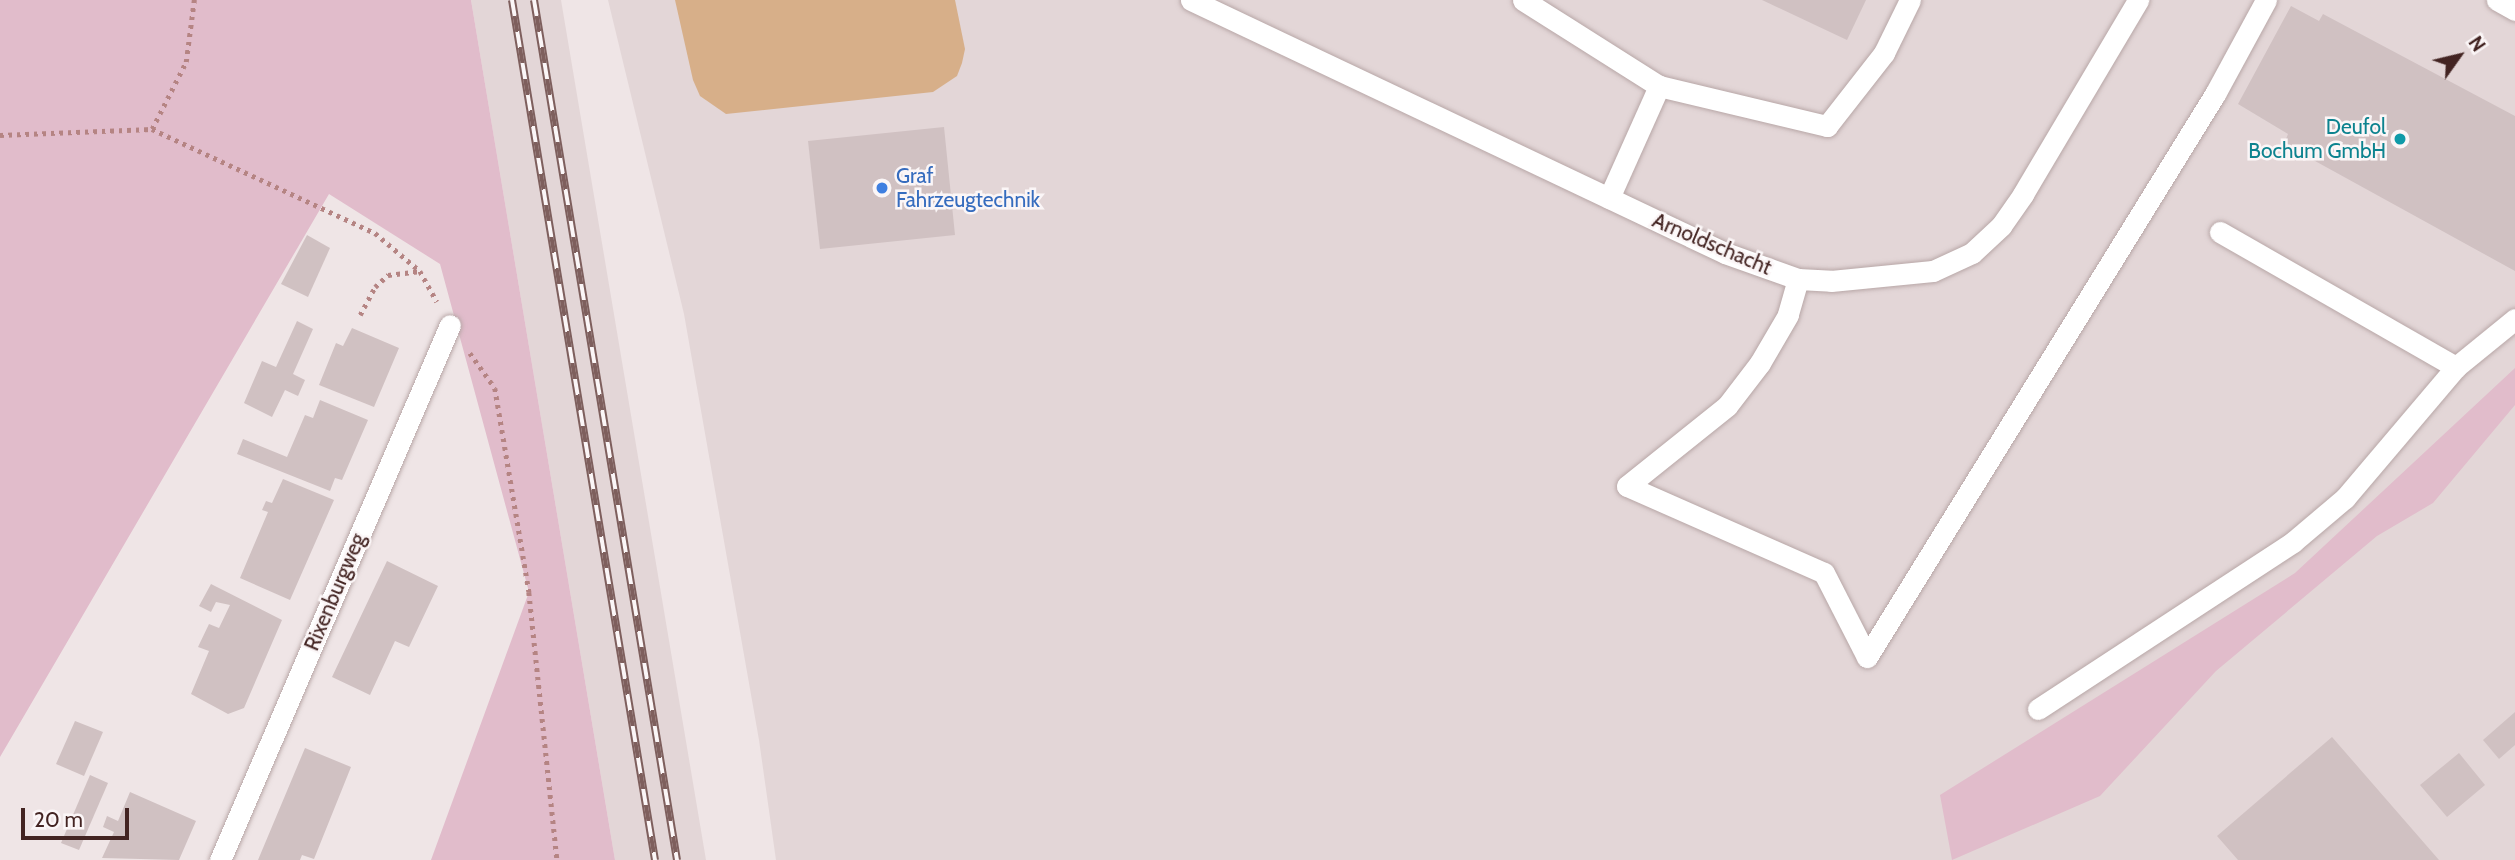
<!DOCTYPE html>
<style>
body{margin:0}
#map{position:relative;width:2515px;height:860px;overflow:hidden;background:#efe5e6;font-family:Cabin,sans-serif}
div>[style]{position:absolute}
.built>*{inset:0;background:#e3d6d7}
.green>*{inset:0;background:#e1bccb}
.water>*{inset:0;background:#d7af89}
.building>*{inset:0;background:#d0c1c2}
.path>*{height:4.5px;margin-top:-2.25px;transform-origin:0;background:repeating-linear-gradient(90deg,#b58483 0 3.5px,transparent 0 8.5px)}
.roads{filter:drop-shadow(0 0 2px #b8a7a7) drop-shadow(0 0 2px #b8a7a7)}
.minor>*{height:21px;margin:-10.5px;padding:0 10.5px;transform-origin:10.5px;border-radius:10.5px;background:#fff}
.rail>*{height:8px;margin-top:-4px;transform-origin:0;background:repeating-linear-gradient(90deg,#fbf6f7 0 16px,#7e5f5d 0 32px);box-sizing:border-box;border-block:2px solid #7e5f5d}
.dots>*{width:19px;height:19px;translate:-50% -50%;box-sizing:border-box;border:4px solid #fbf6f7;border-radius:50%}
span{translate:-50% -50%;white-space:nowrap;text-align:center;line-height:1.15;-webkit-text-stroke:5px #fbf6f7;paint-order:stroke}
.culture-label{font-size:21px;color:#0d838f}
.right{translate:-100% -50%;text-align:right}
.shop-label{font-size:21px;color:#366cbe}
.left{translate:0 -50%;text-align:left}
.street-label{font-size:21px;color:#432422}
.north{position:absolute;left:2424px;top:21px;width:70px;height:70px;-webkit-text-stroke:5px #fbf6f7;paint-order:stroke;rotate:56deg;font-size:19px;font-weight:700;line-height:28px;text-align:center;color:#432422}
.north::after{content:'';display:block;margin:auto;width:24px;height:32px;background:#432422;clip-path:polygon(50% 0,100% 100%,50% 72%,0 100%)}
.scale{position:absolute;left:21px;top:808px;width:108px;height:32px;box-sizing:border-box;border:4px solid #432422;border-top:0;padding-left:9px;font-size:21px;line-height:24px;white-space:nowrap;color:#432422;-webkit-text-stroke:5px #fbf6f7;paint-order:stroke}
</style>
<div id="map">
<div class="built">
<i style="clip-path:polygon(471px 0,561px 0,706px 860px,615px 860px)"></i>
<i style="clip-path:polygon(608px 0,2515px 0,2515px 860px,776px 860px,759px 740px,684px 314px)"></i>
</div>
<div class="green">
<i style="clip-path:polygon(0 0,471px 0,615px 860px,431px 860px,529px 592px,440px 264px,329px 194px,0 757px)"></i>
<i style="clip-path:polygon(2515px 368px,2515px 405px,2433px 503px,2377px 536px,2216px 671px,2100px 796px,1952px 860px,1940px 795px,2295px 573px)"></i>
</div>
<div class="water">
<i style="clip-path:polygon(675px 0,955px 0,965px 49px,962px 63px,957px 76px,933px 92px,726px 114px,700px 96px,693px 80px)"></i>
</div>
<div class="building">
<i style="clip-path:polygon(1762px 0,1866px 0,1847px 40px)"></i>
<i style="clip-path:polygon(2291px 6px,2319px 21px,2323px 14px,2515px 116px,2515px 271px,2284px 144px,2288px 134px,2238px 104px)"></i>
<i style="clip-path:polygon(944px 127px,955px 235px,820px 249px,808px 141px)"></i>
<i style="clip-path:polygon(307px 235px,330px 248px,308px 297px,281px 284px)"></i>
<i style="clip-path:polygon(297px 321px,313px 329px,293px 374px,305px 380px,298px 396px,285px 390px,272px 417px,244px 403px,262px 361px,276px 367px)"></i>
<i style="clip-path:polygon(352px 328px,399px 348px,374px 407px,319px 385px,336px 343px,343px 346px)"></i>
<i style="clip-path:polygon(320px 400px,368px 420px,342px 480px,335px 478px,330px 491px,237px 454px,243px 439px,287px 457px,305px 415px,313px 418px)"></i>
<i style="clip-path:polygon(283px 479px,334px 500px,290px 600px,240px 578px,268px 512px,262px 510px,266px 501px,272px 503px)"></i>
<i style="clip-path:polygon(387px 561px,438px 586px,409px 647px,395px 641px,370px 695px,332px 677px)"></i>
<i style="clip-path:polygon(211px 584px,282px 620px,244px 708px,228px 714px,191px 694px,209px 651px,198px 647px,209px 624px,219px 628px,230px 605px,216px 602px,211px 612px,199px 606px)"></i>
<i style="clip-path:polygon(2515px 712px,2515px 745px,2499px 759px,2483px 740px)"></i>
<i style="clip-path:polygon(75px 721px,103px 732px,84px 776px,56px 764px)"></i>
<i style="clip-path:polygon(2332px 737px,2439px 860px,2238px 860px,2217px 836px)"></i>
<i style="clip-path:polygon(305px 748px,351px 767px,314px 859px,302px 855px,300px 860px,258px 860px)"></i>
<i style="clip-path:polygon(2459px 753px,2485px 785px,2447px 817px,2420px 785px)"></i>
<i style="clip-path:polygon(90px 775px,108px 783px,79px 850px,61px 843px)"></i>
<i style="clip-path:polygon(130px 792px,196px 821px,179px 860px,102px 858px,114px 832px,103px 827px,107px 816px,118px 821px)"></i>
</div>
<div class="path">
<i style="left:152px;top:129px;width:75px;rotate:-63.1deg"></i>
<i style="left:186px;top:62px;width:63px;rotate:-82.6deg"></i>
<i style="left:0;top:135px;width:152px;rotate:-2.3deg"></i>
<i style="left:152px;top:129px;width:246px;rotate:25deg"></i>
<i style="left:375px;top:233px;width:59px;rotate:40.2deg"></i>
<i style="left:420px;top:271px;width:35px;rotate:61deg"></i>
<i style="left:360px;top:315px;width:32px;rotate:-62deg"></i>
<i style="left:375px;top:287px;width:18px;rotate:-43deg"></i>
<i style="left:388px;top:275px;width:31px;rotate:-7deg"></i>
<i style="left:470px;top:353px;width:43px;rotate:54.5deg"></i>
<i style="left:495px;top:388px;width:207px;rotate:80.5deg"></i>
<i style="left:529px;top:592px;width:269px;rotate:84deg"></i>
</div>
<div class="roads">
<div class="minor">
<i style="left:1191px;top:0;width:591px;rotate:25.35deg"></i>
<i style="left:1725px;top:253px;width:77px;rotate:19.6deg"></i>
<i style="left:1798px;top:279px;width:33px;rotate:3deg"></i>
<i style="left:1831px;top:281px;width:102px;rotate:-5.6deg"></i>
<i style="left:1933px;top:271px;width:43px;rotate:-24.8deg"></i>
<i style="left:1972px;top:253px;width:40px;rotate:-43deg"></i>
<i style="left:2001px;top:226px;width:39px;rotate:-55deg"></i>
<i style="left:2023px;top:194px;width:226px;rotate:-59.3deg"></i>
<i style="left:1523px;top:0;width:161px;rotate:32.3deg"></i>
<i style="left:1659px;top:86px;width:173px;rotate:13.4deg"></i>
<i style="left:1827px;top:126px;width:93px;rotate:-52deg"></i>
<i style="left:1884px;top:53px;width:59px;rotate:-63.9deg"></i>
<i style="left:2497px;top:0;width:21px;rotate:29deg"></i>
<i style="left:1609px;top:198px;width:123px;rotate:-65.9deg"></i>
<i style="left:2220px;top:232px;width:272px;rotate:29.8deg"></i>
<i style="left:1798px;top:279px;width:37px;rotate:106deg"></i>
<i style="left:1788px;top:315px;width:56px;rotate:120.3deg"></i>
<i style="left:1760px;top:363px;width:54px;rotate:127.5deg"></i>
<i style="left:1727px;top:406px;width:128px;rotate:141.3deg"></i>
<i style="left:1627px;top:486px;width:215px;rotate:23.8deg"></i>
<i style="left:1824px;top:573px;width:94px;rotate:62.9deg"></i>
<i style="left:1867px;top:657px;width:662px;rotate:-58.28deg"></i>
<i style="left:2215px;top:94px;width:107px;rotate:-61.5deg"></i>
<i style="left:2038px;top:709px;width:305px;rotate:-33.2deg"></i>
<i style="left:2293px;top:542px;width:68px;rotate:-40.2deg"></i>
<i style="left:2345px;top:498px;width:172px;rotate:-49.7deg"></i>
<i style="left:2456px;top:367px;width:76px;rotate:-39.1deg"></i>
<i style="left:220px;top:860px;width:582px;rotate:-66.74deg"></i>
</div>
</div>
<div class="rail">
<i style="left:512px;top:0;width:872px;rotate:80.56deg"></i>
<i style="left:534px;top:0;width:872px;rotate:80.56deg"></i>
</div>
<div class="dots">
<i style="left:2400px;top:139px;background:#0f9aa8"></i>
<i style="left:882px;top:188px;background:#3f7fe0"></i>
</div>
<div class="culture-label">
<span class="right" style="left:2386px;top:139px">Deufol<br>Bochum GmbH</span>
</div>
<div class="shop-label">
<span class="left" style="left:896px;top:188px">Graf<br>Fahrzeugtechnik</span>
</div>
<div class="street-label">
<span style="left:1712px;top:244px;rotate:23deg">Arnoldschacht</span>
<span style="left:335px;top:592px;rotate:-67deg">Rixenburgweg</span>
</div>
<div class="north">N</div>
<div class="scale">20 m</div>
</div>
